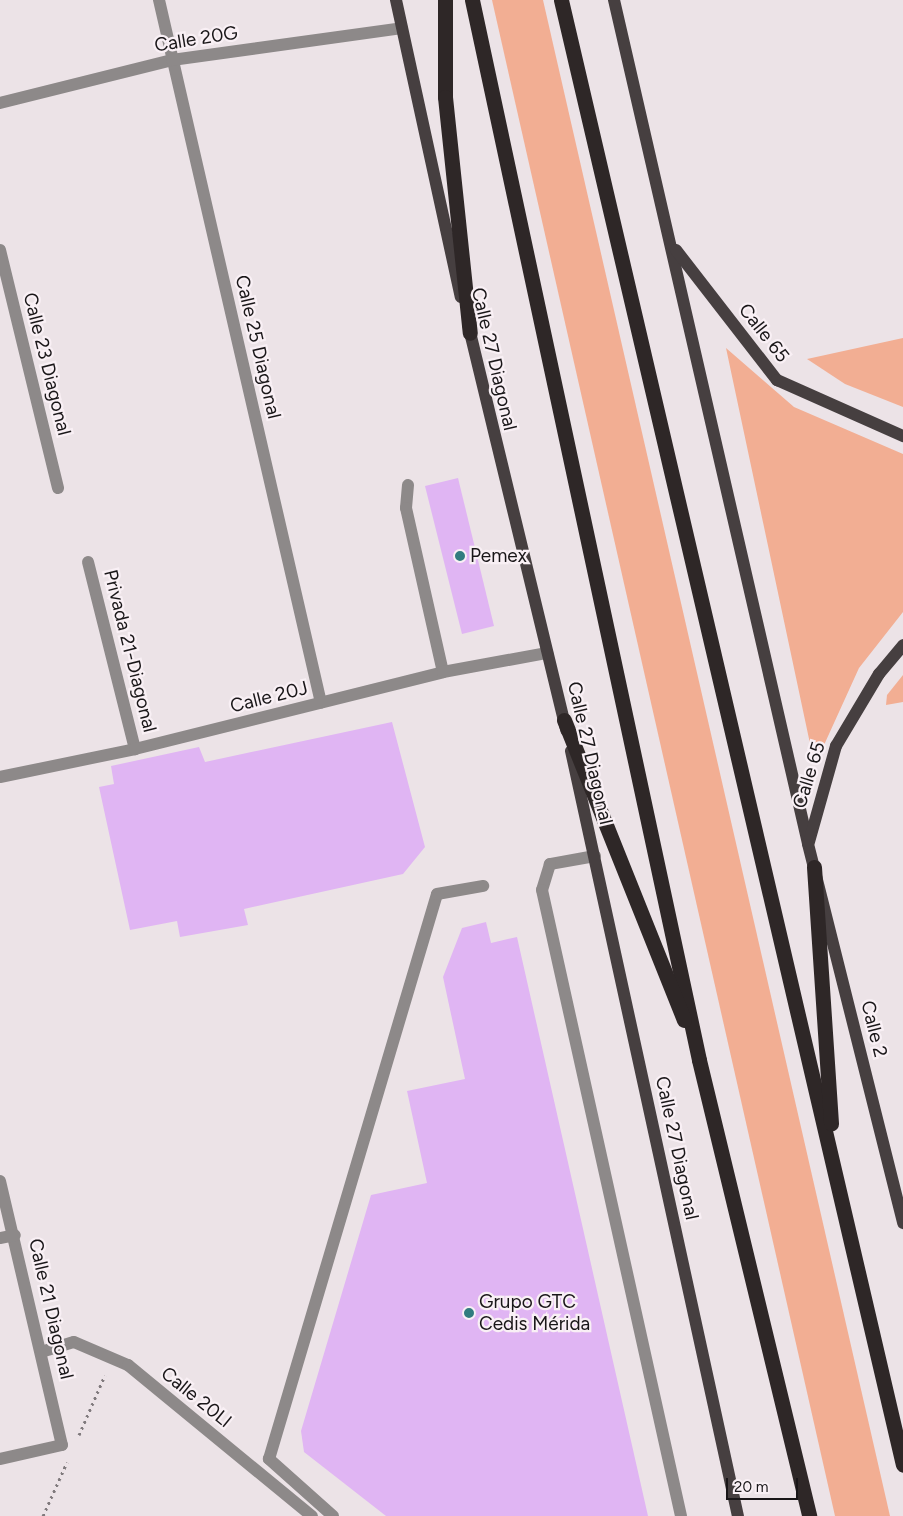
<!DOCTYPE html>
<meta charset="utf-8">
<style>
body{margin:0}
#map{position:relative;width:903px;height:1516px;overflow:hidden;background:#ece3e7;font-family:Figtree,sans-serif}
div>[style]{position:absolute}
.green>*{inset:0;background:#f2ae93}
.building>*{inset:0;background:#e0b5f3}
.path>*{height:3px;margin-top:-1.5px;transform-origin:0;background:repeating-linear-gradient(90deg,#807a7d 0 2.5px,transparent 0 6.5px)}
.minor>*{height:12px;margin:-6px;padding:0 6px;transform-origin:6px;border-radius:6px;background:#8d8989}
.major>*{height:12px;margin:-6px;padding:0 6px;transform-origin:6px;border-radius:6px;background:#463f40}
.highway>*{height:15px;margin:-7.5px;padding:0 7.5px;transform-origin:7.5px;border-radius:7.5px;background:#2e2727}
.dots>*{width:14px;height:14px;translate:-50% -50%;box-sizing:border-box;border:2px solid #f9f0f5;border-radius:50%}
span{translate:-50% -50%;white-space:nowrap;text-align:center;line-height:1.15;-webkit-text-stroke:4.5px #f9f0f5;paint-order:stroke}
.street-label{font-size:19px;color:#191618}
.poi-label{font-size:19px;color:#191618}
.left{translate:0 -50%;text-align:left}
.scale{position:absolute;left:726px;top:1478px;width:72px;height:22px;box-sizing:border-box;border:2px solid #191618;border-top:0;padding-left:6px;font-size:15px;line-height:18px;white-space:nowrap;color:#191618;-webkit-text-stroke:4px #f9f0f5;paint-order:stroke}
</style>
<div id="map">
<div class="green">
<i style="clip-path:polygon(492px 0,543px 0,890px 1516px,835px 1516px)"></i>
<i style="clip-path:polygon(903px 338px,903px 407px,845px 384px,807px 359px)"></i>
<i style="clip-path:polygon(726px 348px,794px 407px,903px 454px,903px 612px,859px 668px,824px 745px,812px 753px)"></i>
<i style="clip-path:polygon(903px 675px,903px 702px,886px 705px,887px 695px)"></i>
</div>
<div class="building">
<i style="clip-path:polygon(458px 478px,494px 626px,462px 634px,425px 486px)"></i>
<i style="clip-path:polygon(392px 722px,425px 847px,403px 874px,244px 909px,248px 925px,180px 937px,177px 921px,130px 930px,99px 787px,114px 784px,111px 766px,199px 747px,205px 762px)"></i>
<i style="clip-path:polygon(486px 922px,491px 943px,517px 937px,648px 1516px,386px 1516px,304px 1452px,301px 1431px,371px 1195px,427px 1183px,407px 1091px,465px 1079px,443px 977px,462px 928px)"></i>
</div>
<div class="path">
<i style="left:79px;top:1435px;width:65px;rotate:-66.6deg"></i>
<i style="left:43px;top:1516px;width:59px;rotate:-66deg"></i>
</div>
<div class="minor">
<i style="left:159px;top:0;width:721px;rotate:77.02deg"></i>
<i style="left:0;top:103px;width:177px;rotate:-14deg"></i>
<i style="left:172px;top:60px;width:232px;rotate:-7.9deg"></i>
<i style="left:0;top:250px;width:245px;rotate:76.3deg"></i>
<i style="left:408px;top:485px;width:23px;rotate:95deg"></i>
<i style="left:406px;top:508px;width:168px;rotate:77.3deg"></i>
<i style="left:88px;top:562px;width:193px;rotate:75.9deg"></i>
<i style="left:0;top:777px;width:138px;rotate:-11.7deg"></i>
<i style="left:135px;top:749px;width:317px;rotate:-14deg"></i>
<i style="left:443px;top:672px;width:106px;rotate:-10.4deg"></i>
<i style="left:595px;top:856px;width:46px;rotate:169.9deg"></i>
<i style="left:550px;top:864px;width:27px;rotate:107deg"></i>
<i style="left:542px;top:890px;width:641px;rotate:77.48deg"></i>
<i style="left:0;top:1181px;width:271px;rotate:76.8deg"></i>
<i style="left:62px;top:1445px;width:64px;rotate:167.3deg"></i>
<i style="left:0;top:1238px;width:15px;rotate:-11deg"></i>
<i style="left:41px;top:1352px;width:34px;rotate:-17deg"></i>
<i style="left:74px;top:1342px;width:59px;rotate:23.1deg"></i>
<i style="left:128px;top:1365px;width:238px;rotate:39.4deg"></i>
<i style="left:333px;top:1516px;width:86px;rotate:-138.3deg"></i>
<i style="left:269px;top:1459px;width:589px;rotate:-73.44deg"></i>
<i style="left:437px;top:894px;width:47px;rotate:-9.9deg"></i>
</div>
<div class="major">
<i style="left:396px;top:0;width:304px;rotate:77.7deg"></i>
<i style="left:614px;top:0;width:866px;rotate:77.05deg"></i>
<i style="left:808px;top:844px;width:391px;rotate:75.9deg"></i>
<i style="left:676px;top:250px;width:165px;rotate:52.2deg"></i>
<i style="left:777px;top:380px;width:138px;rotate:24deg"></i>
<i style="left:468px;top:324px;width:418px;rotate:76.4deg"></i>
<i style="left:571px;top:751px;width:783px;rotate:77.69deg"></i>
<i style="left:809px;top:842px;width:100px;rotate:-74.3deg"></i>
<i style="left:836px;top:746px;width:84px;rotate:-59.2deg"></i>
<i style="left:879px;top:674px;width:38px;rotate:-50deg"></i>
</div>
<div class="highway">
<i style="left:445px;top:0;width:97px;rotate:90deg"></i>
<i style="left:445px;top:97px;width:237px;rotate:84deg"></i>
<i style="left:472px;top:0;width:1084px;rotate:77.91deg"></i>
<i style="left:699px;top:1060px;width:469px;rotate:76.4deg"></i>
<i style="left:561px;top:0;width:1504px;rotate:76.86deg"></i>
<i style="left:564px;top:720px;width:323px;rotate:68.2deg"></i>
<i style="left:814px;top:867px;width:257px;rotate:86.2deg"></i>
</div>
<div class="dots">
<i style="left:460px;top:556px;background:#327c7f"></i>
<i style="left:469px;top:1313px;background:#327c7f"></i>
</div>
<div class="street-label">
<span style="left:196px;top:39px;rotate:-9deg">Calle 20G</span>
<span style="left:764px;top:333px;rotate:52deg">Calle 65</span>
<span style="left:258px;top:347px;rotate:77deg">Calle 25 Diagonal</span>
<span style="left:494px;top:359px;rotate:77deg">Calle 27 Diagonal</span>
<span style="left:47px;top:364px;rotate:76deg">Calle 23 Diagonal</span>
<span style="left:130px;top:651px;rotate:76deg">Privada 21-Diagonal</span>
<span style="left:269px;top:697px;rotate:-14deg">Calle 20J</span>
<span style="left:590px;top:753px;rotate:77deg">Calle 27 Diagonal</span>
<span style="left:809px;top:775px;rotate:-73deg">Calle 65</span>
<span style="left:874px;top:1029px;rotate:76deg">Calle 2</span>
<span style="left:677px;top:1148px;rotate:78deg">Calle 27 Diagonal</span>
<span style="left:51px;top:1309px;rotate:77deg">Calle 21 Diagonal</span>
<span style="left:196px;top:1397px;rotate:39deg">Calle 20Ll</span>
</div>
<div class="poi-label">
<span class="left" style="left:470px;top:556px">Pemex</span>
<span class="left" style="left:479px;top:1313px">Grupo GTC<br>Cedis Mérida</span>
</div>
<div class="scale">20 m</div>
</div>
